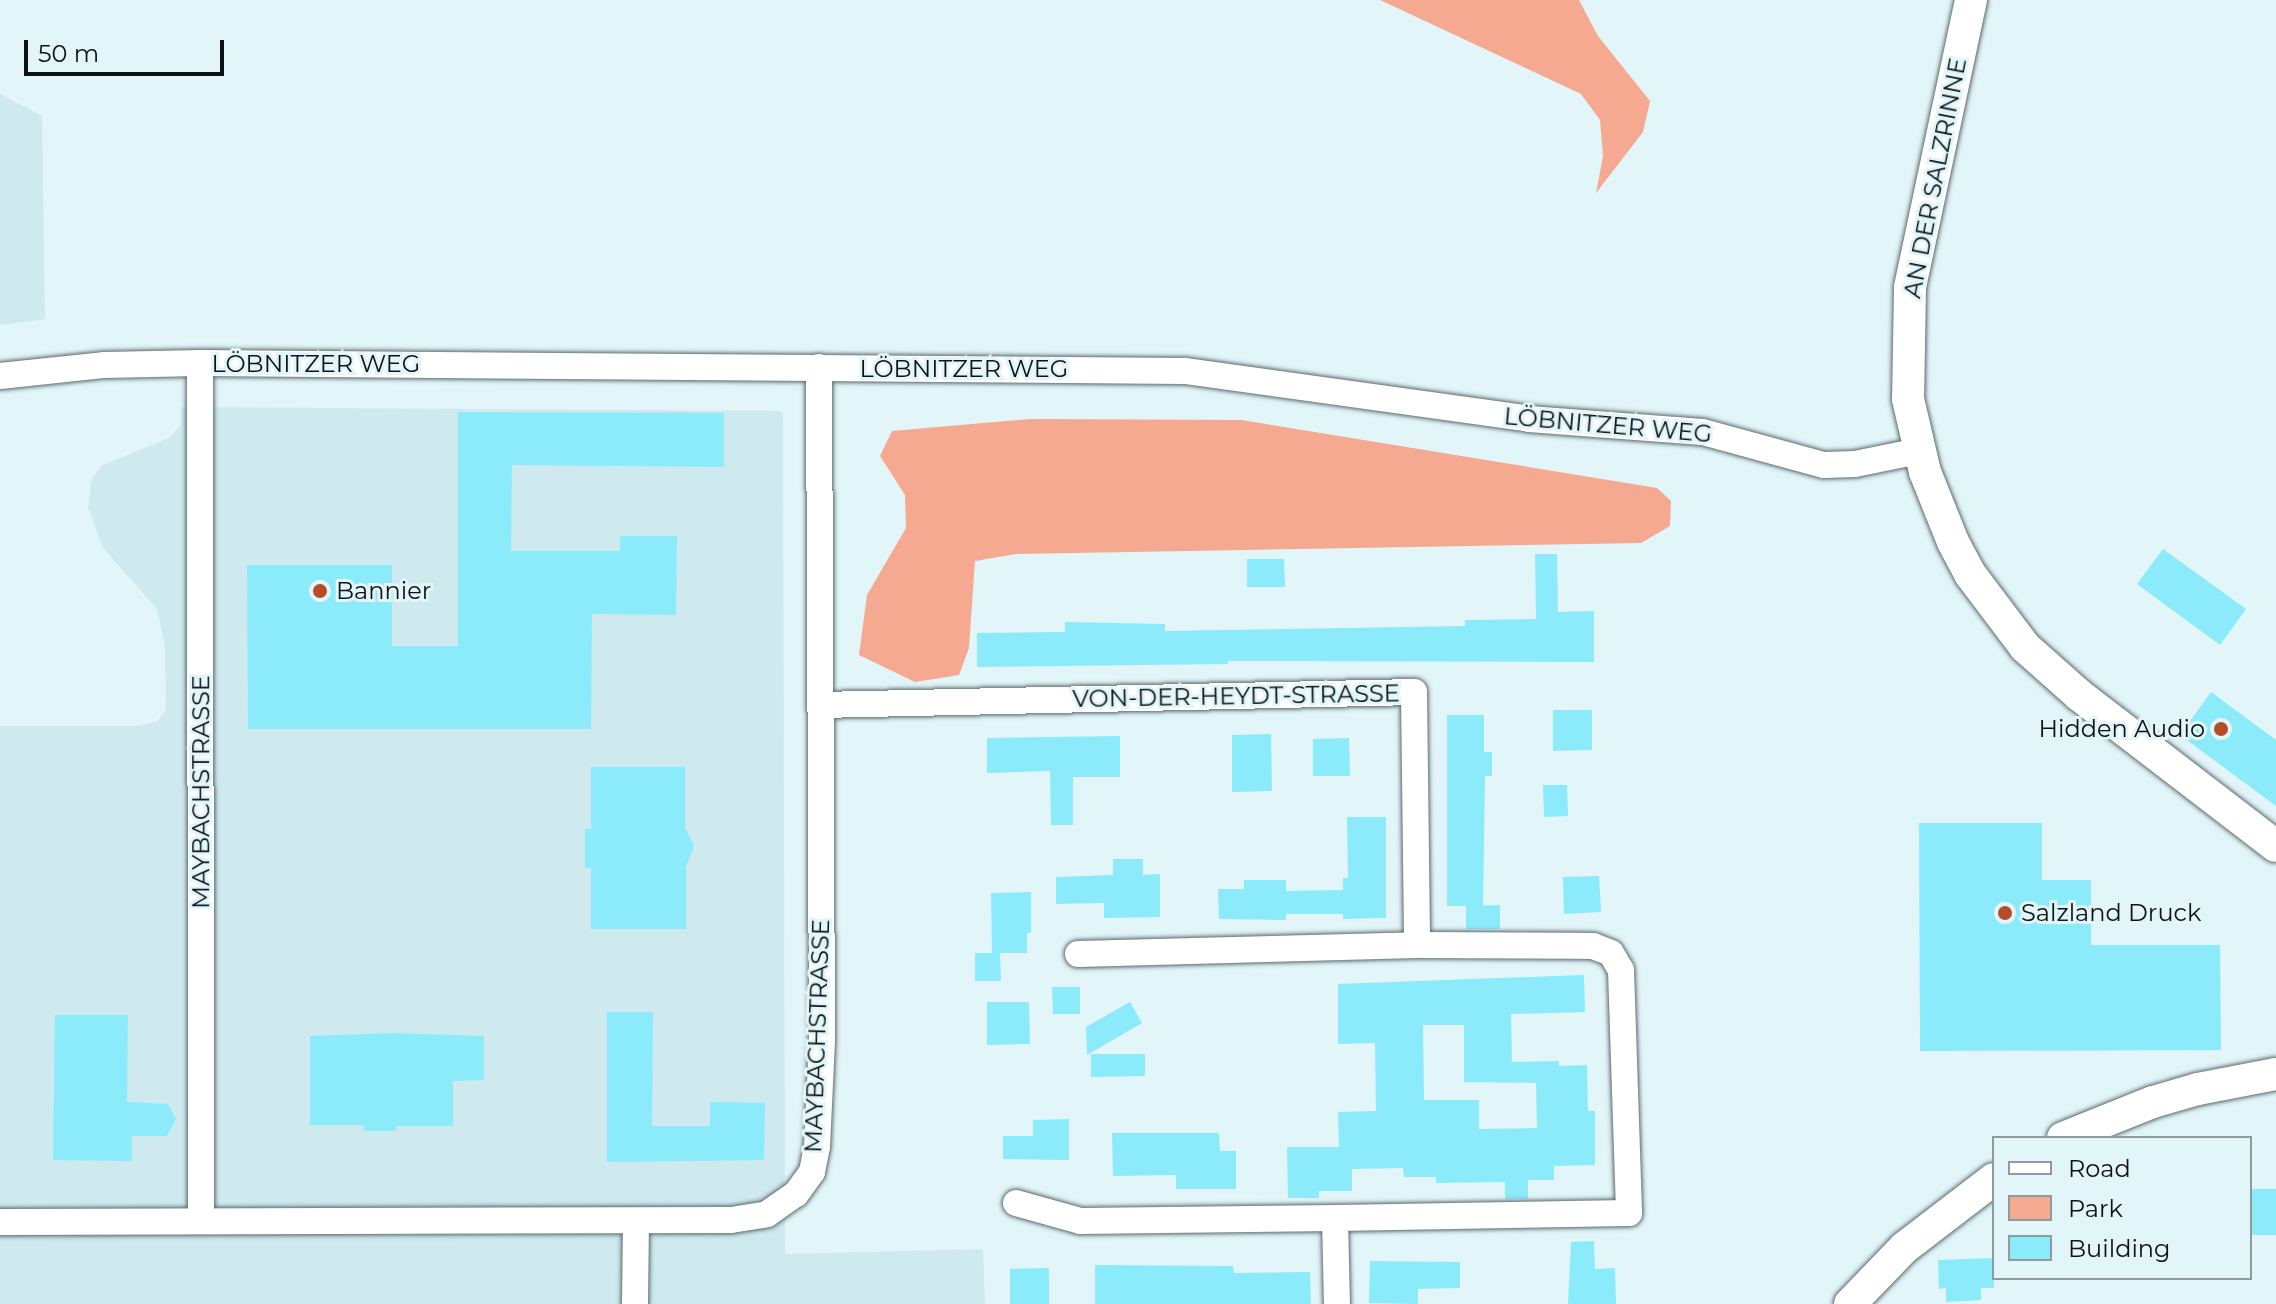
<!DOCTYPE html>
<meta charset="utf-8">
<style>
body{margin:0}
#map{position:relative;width:2276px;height:1304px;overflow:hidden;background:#e2f5f8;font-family:Montserrat,sans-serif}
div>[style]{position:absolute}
.built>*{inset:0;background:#ceeaef}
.green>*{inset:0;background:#f5a990}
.building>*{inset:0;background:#8bebfb}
.roads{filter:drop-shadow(0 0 2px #5b6b6e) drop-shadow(0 0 2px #5b6b6e)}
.minor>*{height:26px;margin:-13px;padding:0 13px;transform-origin:13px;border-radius:13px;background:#fff}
.tertiary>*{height:32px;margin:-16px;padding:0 16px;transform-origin:16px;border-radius:16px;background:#fff}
.dots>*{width:22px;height:22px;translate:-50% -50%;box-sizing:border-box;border:4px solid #e2f5f8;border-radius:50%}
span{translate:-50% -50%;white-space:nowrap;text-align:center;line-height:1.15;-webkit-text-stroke:6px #e2f5f8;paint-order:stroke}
.street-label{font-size:24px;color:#0d1315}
.poi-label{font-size:24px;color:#0d1315}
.left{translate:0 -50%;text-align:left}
.right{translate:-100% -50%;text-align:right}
.legend{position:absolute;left:1992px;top:1136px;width:260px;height:144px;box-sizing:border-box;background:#e2f5f8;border:2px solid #8d9b9d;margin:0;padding:10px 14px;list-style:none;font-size:24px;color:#0d1315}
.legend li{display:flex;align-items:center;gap:16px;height:40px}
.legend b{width:40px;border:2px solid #8d9b9d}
.scale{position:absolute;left:24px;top:40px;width:200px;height:36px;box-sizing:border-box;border:4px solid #0d1315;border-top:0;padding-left:10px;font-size:24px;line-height:28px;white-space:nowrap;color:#0d1315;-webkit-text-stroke:6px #e2f5f8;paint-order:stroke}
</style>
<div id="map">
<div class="built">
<i style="clip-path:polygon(0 94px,42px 116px,45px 319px,0 325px)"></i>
<i style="clip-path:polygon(181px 407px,783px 411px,785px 1254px,983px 1249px,985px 1304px,0 1304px,0 726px,138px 726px,158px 721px,166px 710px,165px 645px,157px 609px,103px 548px,88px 507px,92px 478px,103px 465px,169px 438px,181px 425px)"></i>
</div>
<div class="green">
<i style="clip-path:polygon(1380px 0,1579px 0,1598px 36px,1650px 101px,1643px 132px,1596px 193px,1603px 156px,1600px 120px,1581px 94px)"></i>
<i style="clip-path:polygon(1030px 419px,1241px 420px,1657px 488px,1671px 501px,1670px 526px,1641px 543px,1016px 554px,975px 561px,969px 648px,959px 675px,915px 682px,859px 655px,867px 595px,906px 528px,905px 495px,880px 456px,892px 431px)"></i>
</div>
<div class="building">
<i style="clip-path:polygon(458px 412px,724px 413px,724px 467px,512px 465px,511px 551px,620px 551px,620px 536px,677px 536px,676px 615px,592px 614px,591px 729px,248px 729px,247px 565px,392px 565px,392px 646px,458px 646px)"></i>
<i style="clip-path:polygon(2163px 549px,2246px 609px,2220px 645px,2137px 584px)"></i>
<i style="clip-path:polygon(1535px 554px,1557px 554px,1558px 612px,1594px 611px,1594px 662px,1228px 661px,1228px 664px,977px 667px,977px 633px,1065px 632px,1065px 622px,1165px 624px,1165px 631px,1465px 626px,1465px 620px,1536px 619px)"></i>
<i style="clip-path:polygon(1247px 559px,1284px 559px,1285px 587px,1247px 587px)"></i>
<i style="clip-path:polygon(2211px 692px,2276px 740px,2276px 806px,2180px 735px)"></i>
<i style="clip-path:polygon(1553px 710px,1592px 710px,1592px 750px,1553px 751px)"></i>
<i style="clip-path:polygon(1447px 715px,1484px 715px,1484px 752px,1492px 752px,1492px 776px,1485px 776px,1483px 906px,1447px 906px)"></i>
<i style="clip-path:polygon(1271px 734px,1272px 791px,1232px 792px,1232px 735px)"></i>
<i style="clip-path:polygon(1120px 736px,1120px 777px,1073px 777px,1073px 825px,1051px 825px,1050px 771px,987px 773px,987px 738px)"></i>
<i style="clip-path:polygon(1349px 738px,1350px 776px,1313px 776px,1313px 739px)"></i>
<i style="clip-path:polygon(591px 767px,685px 767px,685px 827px,694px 846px,686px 867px,686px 929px,591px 929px,591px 868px,585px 868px,585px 829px,591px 829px)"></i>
<i style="clip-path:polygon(1543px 785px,1567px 785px,1568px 816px,1544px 817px)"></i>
<i style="clip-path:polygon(1347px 817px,1386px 817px,1386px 918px,1343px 919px,1343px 914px,1286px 914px,1286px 920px,1219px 919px,1218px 889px,1244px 889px,1244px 880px,1286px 880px,1286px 891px,1343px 890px,1343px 878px,1348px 878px)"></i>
<i style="clip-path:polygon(1919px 823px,2042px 823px,2042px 880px,2091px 880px,2091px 945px,2220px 945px,2221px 1050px,1920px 1051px)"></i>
<i style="clip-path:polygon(1113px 859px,1143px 859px,1143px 875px,1160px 874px,1160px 917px,1104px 918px,1104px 903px,1056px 904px,1056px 877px,1113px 875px)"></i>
<i style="clip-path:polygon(1599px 876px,1601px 912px,1564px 914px,1563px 877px)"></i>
<i style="clip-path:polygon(1031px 892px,1031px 933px,1027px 933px,1027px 953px,992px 953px,991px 893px)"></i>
<i style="clip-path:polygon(1500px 905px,1500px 929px,1466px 929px,1466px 906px)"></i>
<i style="clip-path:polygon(975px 953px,1000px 953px,1001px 981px,975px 981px)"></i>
<i style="clip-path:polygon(evenodd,1584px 975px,1585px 1012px,1511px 1014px,1512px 1062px,1559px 1061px,1559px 1066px,1587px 1065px,1588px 1111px,1595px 1111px,1595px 1165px,1554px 1166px,1554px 1180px,1528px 1180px,1528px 1199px,1505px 1199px,1505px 1182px,1436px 1183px,1436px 1177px,1404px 1177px,1403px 1168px,1352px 1169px,1352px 1191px,1319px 1191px,1319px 1198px,1288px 1198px,1287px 1147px,1339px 1147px,1338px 1112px,1376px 1111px,1375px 1043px,1338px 1044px,1338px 984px,1584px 975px,1423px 1025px,1464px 1025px,1464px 1082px,1536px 1083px,1537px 1128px,1479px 1129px,1479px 1100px,1424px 1100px,1423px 1025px)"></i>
<i style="clip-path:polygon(1052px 987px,1080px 987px,1080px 1014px,1053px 1014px)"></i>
<i style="clip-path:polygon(987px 1002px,1029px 1002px,1030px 1044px,987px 1045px)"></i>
<i style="clip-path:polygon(1130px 1002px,1142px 1023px,1087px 1055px,1086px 1027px)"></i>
<i style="clip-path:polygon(607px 1012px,653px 1012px,652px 1126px,710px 1126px,710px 1102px,765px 1103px,764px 1160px,607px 1162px)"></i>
<i style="clip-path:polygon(55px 1015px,128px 1015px,127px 1102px,168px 1104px,176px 1119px,167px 1136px,132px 1136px,132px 1161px,53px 1160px)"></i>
<i style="clip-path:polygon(394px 1033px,484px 1036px,484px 1080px,453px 1081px,453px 1126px,396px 1126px,396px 1131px,364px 1131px,364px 1125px,310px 1125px,310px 1036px)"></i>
<i style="clip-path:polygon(1091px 1054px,1145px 1054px,1145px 1076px,1091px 1077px)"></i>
<i style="clip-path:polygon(1069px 1119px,1069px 1160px,1003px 1159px,1003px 1136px,1033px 1136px,1033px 1120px)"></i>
<i style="clip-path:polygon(1112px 1133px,1219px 1133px,1220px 1151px,1236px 1151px,1236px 1189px,1176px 1189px,1176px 1175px,1113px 1176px)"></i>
<i style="clip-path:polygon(2250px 1189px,2276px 1189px,2276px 1235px,2250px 1235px)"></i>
<i style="clip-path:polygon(1594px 1241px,1595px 1269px,1615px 1268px,1616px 1304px,1568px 1304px,1571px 1242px)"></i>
<i style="clip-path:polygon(1994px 1258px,1994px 1288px,1981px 1288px,1981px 1300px,1946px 1302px,1946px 1288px,1939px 1289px,1938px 1260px)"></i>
<i style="clip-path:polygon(1370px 1261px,1460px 1262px,1460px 1288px,1418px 1289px,1418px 1304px,1369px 1303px)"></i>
<i style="clip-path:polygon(1095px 1265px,1233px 1266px,1234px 1273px,1310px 1272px,1311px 1304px,1095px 1304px)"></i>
<i style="clip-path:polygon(1049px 1268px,1049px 1304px,1010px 1304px,1010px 1269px)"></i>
</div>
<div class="roads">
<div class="minor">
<i style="left:200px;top:363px;width:858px;rotate:89.93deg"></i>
<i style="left:0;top:376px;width:106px;rotate:-6deg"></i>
<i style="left:105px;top:365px;width:95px;rotate:-1.2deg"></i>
<i style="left:200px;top:363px;width:985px;rotate:0.47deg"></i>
<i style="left:1185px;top:371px;width:347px;rotate:7.9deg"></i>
<i style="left:1529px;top:419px;width:174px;rotate:4.3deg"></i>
<i style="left:1703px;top:432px;width:125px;rotate:15.3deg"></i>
<i style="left:1824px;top:465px;width:31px;rotate:-2deg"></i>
<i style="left:1855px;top:464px;width:65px;rotate:-11.5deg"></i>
<i style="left:820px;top:705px;width:594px;rotate:-1.25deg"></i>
<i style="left:1414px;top:692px;width:253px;rotate:89.3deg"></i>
<i style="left:1417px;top:945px;width:176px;rotate:0.3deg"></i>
<i style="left:1593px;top:946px;width:19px;rotate:21deg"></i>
<i style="left:1611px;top:953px;width:20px;rotate:60deg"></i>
<i style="left:1621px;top:970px;width:243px;rotate:88.1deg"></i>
<i style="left:1629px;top:1213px;width:294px;rotate:179deg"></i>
<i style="left:1335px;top:1218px;width:86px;rotate:88.7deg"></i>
<i style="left:1078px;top:954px;width:339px;rotate:-1.5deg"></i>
<i style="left:1016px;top:1203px;width:66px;rotate:15.7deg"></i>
<i style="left:1080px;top:1221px;width:255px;rotate:-0.7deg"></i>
<i style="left:0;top:1222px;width:731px;rotate:-0.16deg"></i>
<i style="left:731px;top:1220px;width:36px;rotate:-9deg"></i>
<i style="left:767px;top:1214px;width:35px;rotate:-35deg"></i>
<i style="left:796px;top:1194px;width:27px;rotate:-54deg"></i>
<i style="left:812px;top:1172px;width:25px;rotate:-79deg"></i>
<i style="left:817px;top:1147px;width:107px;rotate:-87.3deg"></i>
<i style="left:822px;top:1040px;width:673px;rotate:-90.26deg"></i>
<i style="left:635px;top:1304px;width:82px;rotate:-89.3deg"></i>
</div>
<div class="tertiary">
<i style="left:1971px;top:0;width:294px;rotate:102deg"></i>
<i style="left:1910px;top:288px;width:111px;rotate:91deg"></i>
<i style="left:1908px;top:399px;width:75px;rotate:76.9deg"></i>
<i style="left:1925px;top:472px;width:75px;rotate:68.2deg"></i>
<i style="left:1953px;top:542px;width:36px;rotate:62deg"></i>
<i style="left:1970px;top:574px;width:91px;rotate:53deg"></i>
<i style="left:2025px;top:647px;width:72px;rotate:41.6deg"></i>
<i style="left:2079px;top:695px;width:248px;rotate:37.5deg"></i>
<i style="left:2063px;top:1138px;width:97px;rotate:-21.8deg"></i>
<i style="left:2153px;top:1102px;width:47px;rotate:-16.1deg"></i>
<i style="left:2198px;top:1089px;width:79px;rotate:-10.9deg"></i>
<i style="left:1850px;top:1304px;width:78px;rotate:-46deg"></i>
<i style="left:1904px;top:1248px;width:113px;rotate:-37.5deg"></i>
</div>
</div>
<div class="dots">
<i style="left:320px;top:591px;background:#b54d28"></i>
<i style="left:2221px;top:729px;background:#b54d28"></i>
<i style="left:2005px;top:913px;background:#b54d28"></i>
</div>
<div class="street-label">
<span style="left:1935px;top:178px;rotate:-79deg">AN DER SALZRINNE</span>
<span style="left:316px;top:364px">LÖBNITZER WEG</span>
<span style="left:964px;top:369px">LÖBNITZER WEG</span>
<span style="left:1608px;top:425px;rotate:5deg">LÖBNITZER WEG</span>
<span style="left:1236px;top:696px;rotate:-1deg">VON-DER-HEYDT-STRASSE</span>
<span style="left:201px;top:792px;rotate:-90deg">MAYBACHSTRASSE</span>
<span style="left:817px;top:1036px;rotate:-88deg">MAYBACHSTRASSE</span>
</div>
<div class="poi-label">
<span class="left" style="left:336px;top:591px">Bannier</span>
<span class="right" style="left:2205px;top:729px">Hidden Audio</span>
<span class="left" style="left:2021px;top:913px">Salzland Druck</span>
</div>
<ul class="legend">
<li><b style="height:10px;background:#fff"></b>Road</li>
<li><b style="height:22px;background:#f5a990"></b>Park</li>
<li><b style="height:22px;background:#8bebfb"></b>Building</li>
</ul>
<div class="scale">50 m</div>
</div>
